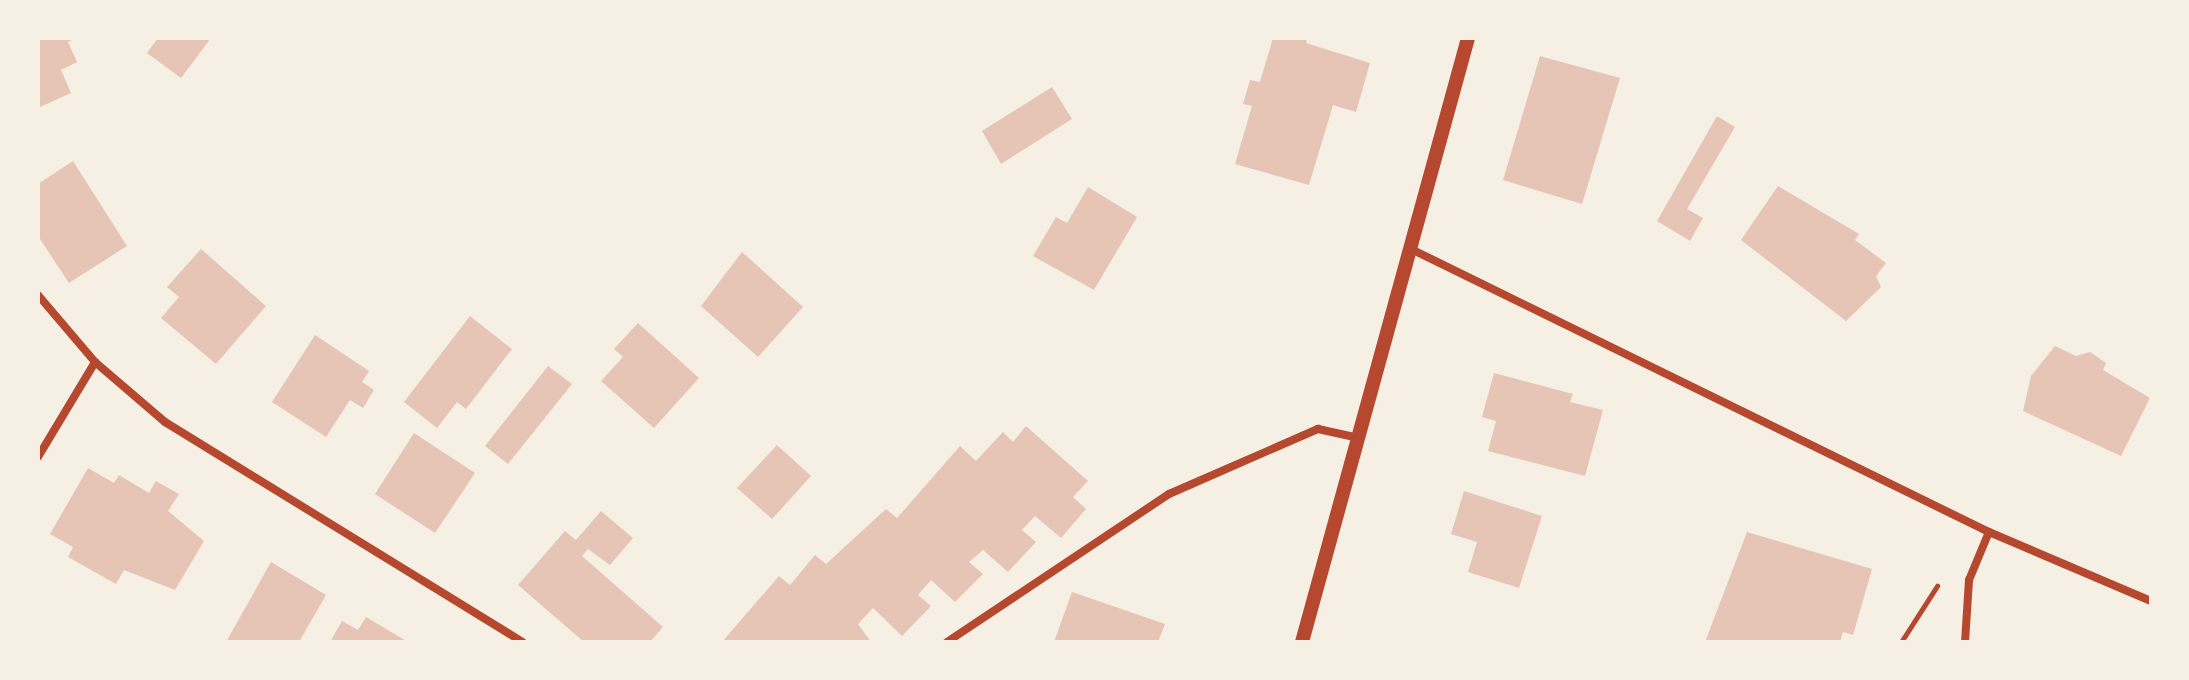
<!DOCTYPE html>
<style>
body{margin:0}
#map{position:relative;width:2189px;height:680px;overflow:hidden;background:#f6efe4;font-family:"Source Sans 3",sans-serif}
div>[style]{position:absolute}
.building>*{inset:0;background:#e6c5b7}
.path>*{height:5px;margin:-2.5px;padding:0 2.5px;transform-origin:2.5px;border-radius:2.5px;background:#b5482f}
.minor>*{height:8px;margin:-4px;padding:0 4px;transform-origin:4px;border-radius:4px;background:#b5482f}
.tertiary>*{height:14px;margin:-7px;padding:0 7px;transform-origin:7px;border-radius:7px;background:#b5482f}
span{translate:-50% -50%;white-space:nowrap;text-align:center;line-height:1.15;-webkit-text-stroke:8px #f6efe4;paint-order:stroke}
.frame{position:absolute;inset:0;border:40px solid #f6efe4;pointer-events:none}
</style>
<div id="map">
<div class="building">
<i style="clip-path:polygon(38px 38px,77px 38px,68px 42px,77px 62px,61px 70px,71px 93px,38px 108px)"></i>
<i style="clip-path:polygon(158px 38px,211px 38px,181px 78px,147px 53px)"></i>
<i style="clip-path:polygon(1273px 38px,1307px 38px,1306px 43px,1370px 63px,1356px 112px,1333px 105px,1309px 185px,1235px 164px,1252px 106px,1243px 104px,1250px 80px,1260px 82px)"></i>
<i style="clip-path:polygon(1540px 56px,1620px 78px,1582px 204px,1503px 180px)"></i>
<i style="clip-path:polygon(1052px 87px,1072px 119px,1001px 164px,982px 131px)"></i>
<i style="clip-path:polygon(1717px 116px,1735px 127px,1687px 209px,1703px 218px,1690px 241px,1657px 221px)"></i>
<i style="clip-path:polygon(73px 161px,127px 246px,69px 283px,38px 236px,38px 184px)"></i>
<i style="clip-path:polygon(1778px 186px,1859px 234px,1855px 240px,1886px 263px,1876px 276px,1881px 287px,1846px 321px,1741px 240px)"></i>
<i style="clip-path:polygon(1088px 187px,1137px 217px,1094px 290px,1033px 256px,1056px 217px,1067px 223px)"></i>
<i style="clip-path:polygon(201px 249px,266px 306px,216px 364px,161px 318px,179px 297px,167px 287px)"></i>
<i style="clip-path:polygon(742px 252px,803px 307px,758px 357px,701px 306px)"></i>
<i style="clip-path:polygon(470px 316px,512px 349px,466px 409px,457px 402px,437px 428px,404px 402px)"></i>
<i style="clip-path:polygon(638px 323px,699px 378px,654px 428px,601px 381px,623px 357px,614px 349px)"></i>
<i style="clip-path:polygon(315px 335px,369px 371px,362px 382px,374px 390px,363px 408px,350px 400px,326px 437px,272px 402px)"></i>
<i style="clip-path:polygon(2055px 346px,2076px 356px,2090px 352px,2106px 363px,2103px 370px,2150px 398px,2121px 456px,2023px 411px,2031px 376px)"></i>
<i style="clip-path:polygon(548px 366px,572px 384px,508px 464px,485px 446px)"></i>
<i style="clip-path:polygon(1494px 373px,1573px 394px,1570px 402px,1603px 410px,1585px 476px,1488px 451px,1496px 421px,1482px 417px)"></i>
<i style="clip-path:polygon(1026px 426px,1088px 481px,1073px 497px,1086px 509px,1061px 538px,1035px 516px,1022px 530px,1036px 542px,1008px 572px,983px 550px,969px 562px,983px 574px,955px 602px,931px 580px,918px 595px,931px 606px,902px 636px,873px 608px,858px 624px,871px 642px,722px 642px,779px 576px,790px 585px,815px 555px,826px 564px,886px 509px,897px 518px,960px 446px,976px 461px,1003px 432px,1013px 442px)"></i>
<i style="clip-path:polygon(414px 433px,475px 473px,435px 533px,375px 494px)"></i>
<i style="clip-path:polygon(777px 445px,811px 476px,772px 519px,737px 488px)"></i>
<i style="clip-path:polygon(88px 468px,114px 483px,119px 475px,149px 493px,156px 481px,179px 494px,168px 511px,204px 541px,175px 590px,124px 570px,116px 584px,68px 557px,73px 547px,50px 534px)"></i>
<i style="clip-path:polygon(1464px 491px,1542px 516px,1519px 588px,1468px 572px,1477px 542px,1451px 534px)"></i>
<i style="clip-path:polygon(601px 511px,633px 538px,610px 565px,588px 549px,582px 556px,663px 627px,650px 642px,584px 642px,518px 585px,565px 531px,576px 540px)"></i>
<i style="clip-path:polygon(1747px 532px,1872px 569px,1853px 635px,1843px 632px,1840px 642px,1705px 642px)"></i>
<i style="clip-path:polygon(271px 562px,326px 595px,299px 642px,226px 642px)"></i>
<i style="clip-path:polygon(1072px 592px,1165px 624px,1158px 642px,1054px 642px)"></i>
<i style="clip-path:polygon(366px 617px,408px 642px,330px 642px,342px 621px,358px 630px)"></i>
</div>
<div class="path">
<i style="left:1901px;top:642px;width:67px;rotate:-57.3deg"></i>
</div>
<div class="minor">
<i style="left:1413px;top:250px;width:641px;rotate:26.09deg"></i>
<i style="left:1989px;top:532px;width:176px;rotate:23.1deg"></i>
<i style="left:38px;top:295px;width:88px;rotate:49.6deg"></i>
<i style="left:95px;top:362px;width:92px;rotate:40.6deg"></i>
<i style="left:165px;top:422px;width:420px;rotate:31.6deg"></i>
<i style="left:38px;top:457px;width:111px;rotate:-59deg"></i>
<i style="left:947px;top:642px;width:267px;rotate:-33.7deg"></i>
<i style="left:1169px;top:494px;width:163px;rotate:-23.6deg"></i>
<i style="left:1318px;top:429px;width:42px;rotate:12.4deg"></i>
<i style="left:1965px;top:642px;width:62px;rotate:-86.3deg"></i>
<i style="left:1969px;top:580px;width:52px;rotate:-67.4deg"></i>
</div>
<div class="tertiary">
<i style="left:1302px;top:642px;width:626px;rotate:-74.63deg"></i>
</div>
<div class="frame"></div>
</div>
